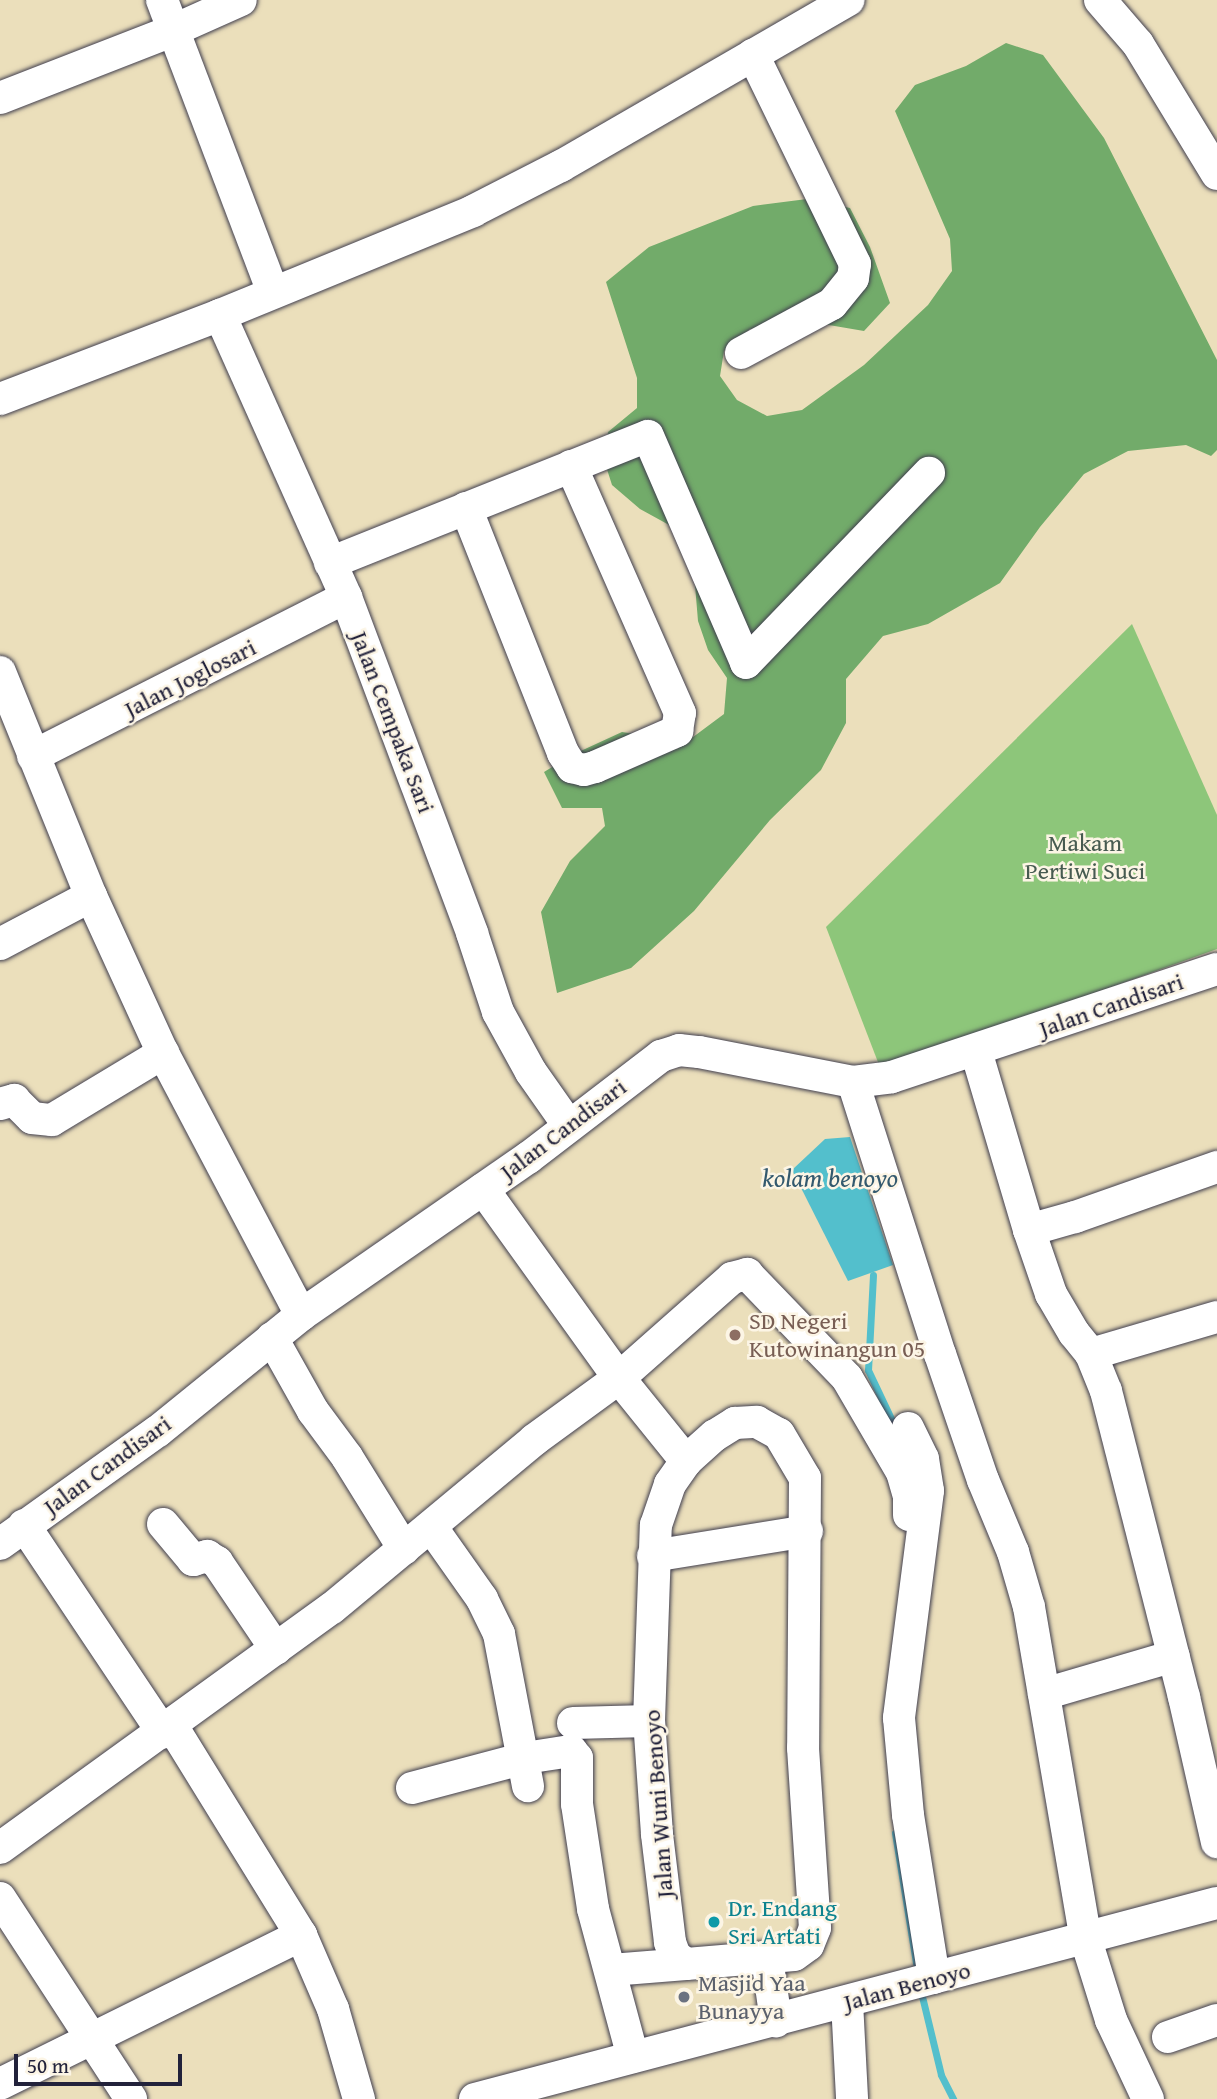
<!DOCTYPE html>
<style>
body{margin:0}
#map{position:relative;width:1217px;height:2099px;overflow:hidden;background:#ebdfbb;font-family:"Gentium Book Plus",serif}
div>[style]{position:absolute}
.green>*{inset:0;background:#8dc67a}
.forest>*{inset:0;background:#72ab6a}
.water>*{inset:0;background:#53bfcc}
.stream>*{height:7px;margin:-3.5px;padding:0 3.5px;transform-origin:3.5px;border-radius:3.5px;background:#53bfcc}
.roads{filter:drop-shadow(0 0 2px #403e4e) drop-shadow(0 0 2px #403e4e)}
.minor>*{height:32px;margin:-16px;padding:0 16px;transform-origin:16px;border-radius:16px;background:#fff}
.dots>*{width:19px;height:19px;translate:-50% -50%;box-sizing:border-box;border:4px solid #fcf5e5;border-radius:50%}
span{translate:-50% -50%;white-space:nowrap;text-align:center;line-height:1.15;-webkit-text-stroke:5px #fcf5e5;paint-order:stroke}
.street-label{font-size:24px;color:#22223b}
.park-label{font-size:24px;color:#475b51}
.education-label{font-size:24px;color:#785e54}
.left{translate:0 -50%;text-align:left}
.culture-label{font-size:24px;color:#0d838f}
.worship-label{font-size:24px;color:#5b616d}
.water-label{font-size:26px;color:#33596e;font-style:italic}
.scale{position:absolute;left:14px;top:2054px;width:168px;height:32px;box-sizing:border-box;border:4px solid #22223b;border-top:0;padding-left:9px;font-size:21px;line-height:24px;white-space:nowrap;color:#22223b;-webkit-text-stroke:5px #fcf5e5;paint-order:stroke}
</style>
<div id="map">
<div class="green">
<i style="clip-path:polygon(1132px 624px,1217px 815px,1217px 949px,881px 1070px,826px 927px)"></i>
</div>
<div class="forest">
<i style="clip-path:polygon(1006px 43px,1043px 55px,1104px 138px,1217px 360px,1217px 450px,1211px 456px,1186px 445px,1128px 451px,1084px 474px,1040px 527px,1000px 583px,928px 624px,883px 636px,846px 679px,846px 723px,821px 770px,770px 820px,694px 911px,631px 968px,557px 993px,541px 912px,570px 861px,605px 826px,602px 808px,562px 808px,544px 772px,572px 755px,622px 732px,659px 738px,677px 749px,724px 714px,727px 678px,708px 650px,698px 621px,691px 537px,640px 509px,612px 485px,604px 460px,608px 432px,637px 408px,637px 378px,606px 282px,649px 247px,753px 206px,807px 199px,850px 208px,870px 247px,890px 303px,864px 331px,823px 324px,750px 329px,724px 351px,720px 376px,737px 400px,767px 416px,802px 410px,864px 365px,928px 305px,952px 271px,950px 239px,895px 111px,915px 85px,966px 66px)"></i>
</div>
<div class="water">
<i style="clip-path:polygon(850px 1137px,893px 1265px,848px 1281px,792px 1170px,825px 1139px)"></i>
</div>
<div class="stream">
<i style="left:873px;top:1275px;width:95px;rotate:93deg"></i>
<i style="left:868px;top:1370px;width:68px;rotate:64.6deg"></i>
<i style="left:895px;top:1833px;width:132px;rotate:80.8deg"></i>
<i style="left:920px;top:1988px;width:89px;rotate:76.4deg"></i>
<i style="left:941px;top:2075px;width:27px;rotate:63deg"></i>
</div>
<div class="roads">
<div class="minor">
<i style="left:162px;top:0;width:312px;rotate:69.2deg"></i>
<i style="left:1100px;top:0;width:58px;rotate:49.2deg"></i>
<i style="left:1138px;top:44px;width:152px;rotate:58.7deg"></i>
<i style="left:0;top:98px;width:187px;rotate:-21.3deg"></i>
<i style="left:174px;top:30px;width:73px;rotate:-24.1deg"></i>
<i style="left:220px;top:315px;width:309px;rotate:65.9deg"></i>
<i style="left:346px;top:597px;width:359px;rotate:69.4deg"></i>
<i style="left:472px;top:933px;width:83px;rotate:71.8deg"></i>
<i style="left:498px;top:1012px;width:68px;rotate:61.2deg"></i>
<i style="left:531px;top:1072px;width:66px;rotate:54.9deg"></i>
<i style="left:741px;top:353px;width:103px;rotate:-28.3deg"></i>
<i style="left:832px;top:304px;width:33px;rotate:-51deg"></i>
<i style="left:853px;top:278px;width:14px;rotate:-82deg"></i>
<i style="left:855px;top:264px;width:233px;rotate:-116deg"></i>
<i style="left:0;top:399px;width:235px;rotate:-20.9deg"></i>
<i style="left:220px;top:315px;width:274px;rotate:-22.3deg"></i>
<i style="left:473px;top:211px;width:99px;rotate:-27.1deg"></i>
<i style="left:561px;top:166px;width:332px;rotate:-30deg"></i>
<i style="left:466px;top:508px;width:264px;rotate:68.4deg"></i>
<i style="left:563px;top:753px;width:17px;rotate:57deg"></i>
<i style="left:572px;top:767px;width:12px;rotate:14deg"></i>
<i style="left:584px;top:770px;width:11px;rotate:-15deg"></i>
<i style="left:595px;top:767px;width:90px;rotate:-23.7deg"></i>
<i style="left:677px;top:731px;width:18px;rotate:-81deg"></i>
<i style="left:680px;top:713px;width:270px;rotate:-113.8deg"></i>
<i style="left:330px;top:563px;width:342px;rotate:-21.8deg"></i>
<i style="left:648px;top:436px;width:247px;rotate:66.6deg"></i>
<i style="left:746px;top:663px;width:264px;rotate:-46.1deg"></i>
<i style="left:0;top:672px;width:242px;rotate:67.9deg"></i>
<i style="left:91px;top:896px;width:173px;rotate:65.4deg"></i>
<i style="left:163px;top:1053px;width:296px;rotate:62.2deg"></i>
<i style="left:33px;top:756px;width:351px;rotate:-26.9deg"></i>
<i style="left:0;top:944px;width:103px;rotate:-27.8deg"></i>
<i style="left:976px;top:1051px;width:187px;rotate:73.5deg"></i>
<i style="left:1029px;top:1230px;width:68px;rotate:71deg"></i>
<i style="left:1051px;top:1294px;width:45px;rotate:59.5deg"></i>
<i style="left:1074px;top:1333px;width:27px;rotate:51deg"></i>
<i style="left:1091px;top:1354px;width:40px;rotate:68deg"></i>
<i style="left:1106px;top:1391px;width:316px;rotate:75.7deg"></i>
<i style="left:1184px;top:1697px;width:149px;rotate:77.2deg"></i>
<i style="left:853px;top:1082px;width:286px;rotate:72.3deg"></i>
<i style="left:940px;top:1354px;width:133px;rotate:71.2deg"></i>
<i style="left:983px;top:1480px;width:78px;rotate:67.4deg"></i>
<i style="left:1013px;top:1552px;width:57px;rotate:73.8deg"></i>
<i style="left:1029px;top:1607px;width:338px;rotate:80.3deg"></i>
<i style="left:1086px;top:1940px;width:84px;rotate:72.6deg"></i>
<i style="left:1111px;top:2020px;width:87px;rotate:64.9deg"></i>
<i style="left:0;top:1104px;width:15px;rotate:-16deg"></i>
<i style="left:14px;top:1100px;width:25px;rotate:45deg"></i>
<i style="left:32px;top:1118px;width:20px;rotate:6deg"></i>
<i style="left:52px;top:1120px;width:130px;rotate:-31.1deg"></i>
<i style="left:483px;top:1189px;width:233px;rotate:54.3deg"></i>
<i style="left:619px;top:1378px;width:151px;rotate:-41.5deg"></i>
<i style="left:732px;top:1278px;width:16px;rotate:-15deg"></i>
<i style="left:747px;top:1274px;width:144px;rotate:46.1deg"></i>
<i style="left:847px;top:1378px;width:109px;rotate:59.7deg"></i>
<i style="left:902px;top:1472px;width:25px;rotate:74deg"></i>
<i style="left:909px;top:1496px;width:19px;rotate:90deg"></i>
<i style="left:1029px;top:1230px;width:48px;rotate:-15.8deg"></i>
<i style="left:1075px;top:1217px;width:151px;rotate:-19.4deg"></i>
<i style="left:272px;top:1338px;width:84px;rotate:60.7deg"></i>
<i style="left:313px;top:1411px;width:57px;rotate:53.5deg"></i>
<i style="left:347px;top:1457px;width:108px;rotate:58.2deg"></i>
<i style="left:1091px;top:1354px;width:131px;rotate:-16.4deg"></i>
<i style="left:757px;top:1422px;width:25px;rotate:29deg"></i>
<i style="left:779px;top:1434px;width:51px;rotate:59.4deg"></i>
<i style="left:805px;top:1478px;width:270px;rotate:90.4deg"></i>
<i style="left:803px;top:1748px;width:180px;rotate:86.2deg"></i>
<i style="left:815px;top:1928px;width:18px;rotate:112deg"></i>
<i style="left:808px;top:1945px;width:17px;rotate:144deg"></i>
<i style="left:794px;top:1955px;width:108px;rotate:175.2deg"></i>
<i style="left:686px;top:1964px;width:14px;rotate:-144deg"></i>
<i style="left:675px;top:1956px;width:15px;rotate:-110deg"></i>
<i style="left:670px;top:1942px;width:109px;rotate:-96.9deg"></i>
<i style="left:657px;top:1834px;width:113px;rotate:-94deg"></i>
<i style="left:649px;top:1721px;width:196px;rotate:-88deg"></i>
<i style="left:656px;top:1525px;width:43px;rotate:-71.1deg"></i>
<i style="left:670px;top:1484px;width:28px;rotate:-55deg"></i>
<i style="left:686px;top:1461px;width:38px;rotate:-42deg"></i>
<i style="left:714px;top:1436px;width:25px;rotate:-32deg"></i>
<i style="left:735px;top:1423px;width:22px;rotate:-3deg"></i>
<i style="left:908px;top:1428px;width:34px;rotate:64deg"></i>
<i style="left:923px;top:1459px;width:32px;rotate:81deg"></i>
<i style="left:928px;top:1491px;width:229px;rotate:97.3deg"></i>
<i style="left:899px;top:1718px;width:97px;rotate:84.7deg"></i>
<i style="left:908px;top:1815px;width:165px;rotate:80.9deg"></i>
<i style="left:163px;top:1524px;width:47px;rotate:50.2deg"></i>
<i style="left:193px;top:1560px;width:15px;rotate:-16deg"></i>
<i style="left:207px;top:1556px;width:12px;rotate:31deg"></i>
<i style="left:217px;top:1562px;width:105px;rotate:55.9deg"></i>
<i style="left:24px;top:1525px;width:250px;rotate:56.2deg"></i>
<i style="left:432px;top:1528px;width:87px;rotate:54.8deg"></i>
<i style="left:482px;top:1599px;width:39px;rotate:64deg"></i>
<i style="left:499px;top:1634px;width:155px;rotate:79.2deg"></i>
<i style="left:0;top:1544px;width:194px;rotate:-35.6deg"></i>
<i style="left:158px;top:1431px;width:184px;rotate:-39deg"></i>
<i style="left:301px;top:1315px;width:276px;rotate:-34.7deg"></i>
<i style="left:528px;top:1158px;width:168px;rotate:-37.5deg"></i>
<i style="left:661px;top:1056px;width:19px;rotate:-18deg"></i>
<i style="left:679px;top:1050px;width:20px;rotate:6deg"></i>
<i style="left:699px;top:1052px;width:157px;rotate:11deg"></i>
<i style="left:853px;top:1082px;width:39px;rotate:-7deg"></i>
<i style="left:892px;top:1077px;width:342px;rotate:-18.4deg"></i>
<i style="left:653px;top:1556px;width:156px;rotate:-9.2deg"></i>
<i style="left:1044px;top:1694px;width:135px;rotate:-16.3deg"></i>
<i style="left:573px;top:1723px;width:76px;rotate:-1.5deg"></i>
<i style="left:172px;top:1726px;width:246px;rotate:58.3deg"></i>
<i style="left:301px;top:1935px;width:81px;rotate:66.6deg"></i>
<i style="left:333px;top:2009px;width:94px;rotate:73.9deg"></i>
<i style="left:412px;top:1788px;width:117px;rotate:-14.9deg"></i>
<i style="left:525px;top:1758px;width:47px;rotate:-8.7deg"></i>
<i style="left:571px;top:1751px;width:9px;rotate:49deg"></i>
<i style="left:577px;top:1758px;width:46px;rotate:90deg"></i>
<i style="left:577px;top:1804px;width:106px;rotate:81.3deg"></i>
<i style="left:593px;top:1909px;width:153px;rotate:74.9deg"></i>
<i style="left:0;top:1848px;width:410px;rotate:-35.9deg"></i>
<i style="left:332px;top:1608px;width:263px;rotate:-39.7deg"></i>
<i style="left:534px;top:1440px;width:105px;rotate:-36.1deg"></i>
<i style="left:619px;top:1378px;width:107px;rotate:51.1deg"></i>
<i style="left:0;top:1898px;width:240px;rotate:56.9deg"></i>
<i style="left:767px;top:1958px;width:64px;rotate:81.9deg"></i>
<i style="left:611px;top:1970px;width:75px;rotate:-4.6deg"></i>
<i style="left:847px;top:2002px;width:97px;rotate:87deg"></i>
<i style="left:1168px;top:2037px;width:52px;rotate:-19.1deg"></i>
<i style="left:0;top:2084px;width:336px;rotate:-26.3deg"></i>
<i style="left:475px;top:2099px;width:767px;rotate:-14.8deg"></i>
</div>
</div>
<div class="dots">
<i style="left:735px;top:1335px;background:#8d6e63"></i>
<i style="left:714px;top:1922px;background:#0f9aa8"></i>
<i style="left:684px;top:1997px;background:#6b7280"></i>
</div>
<div class="street-label">
<span style="left:190px;top:678px;rotate:-27deg">Jalan Joglosari</span>
<span style="left:393px;top:722px;rotate:69deg">Jalan Cempaka Sari</span>
<span style="left:1111px;top:1005px;rotate:-19deg">Jalan Candisari</span>
<span style="left:563px;top:1129px;rotate:-37deg">Jalan Candisari</span>
<span style="left:107px;top:1465px;rotate:-36deg">Jalan Candisari</span>
<span style="left:658px;top:1804px;rotate:-94deg">Jalan Wuni Benoyo</span>
<span style="left:907px;top:1986px;rotate:-15deg">Jalan Benoyo</span>
</div>
<div class="park-label">
<span style="left:1085px;top:857px">Makam<br>Pertiwi Suci</span>
</div>
<div class="education-label">
<span class="left" style="left:749px;top:1335px">SD Negeri<br>Kutowinangun 05</span>
</div>
<div class="culture-label">
<span class="left" style="left:728px;top:1922px">Dr. Endang<br>Sri Artati</span>
</div>
<div class="worship-label">
<span class="left" style="left:698px;top:1997px">Masjid Yaa<br>Bunayya</span>
</div>
<div class="water-label">
<span style="left:830px;top:1178px">kolam benoyo</span>
</div>
<div class="scale">50 m</div>
</div>
